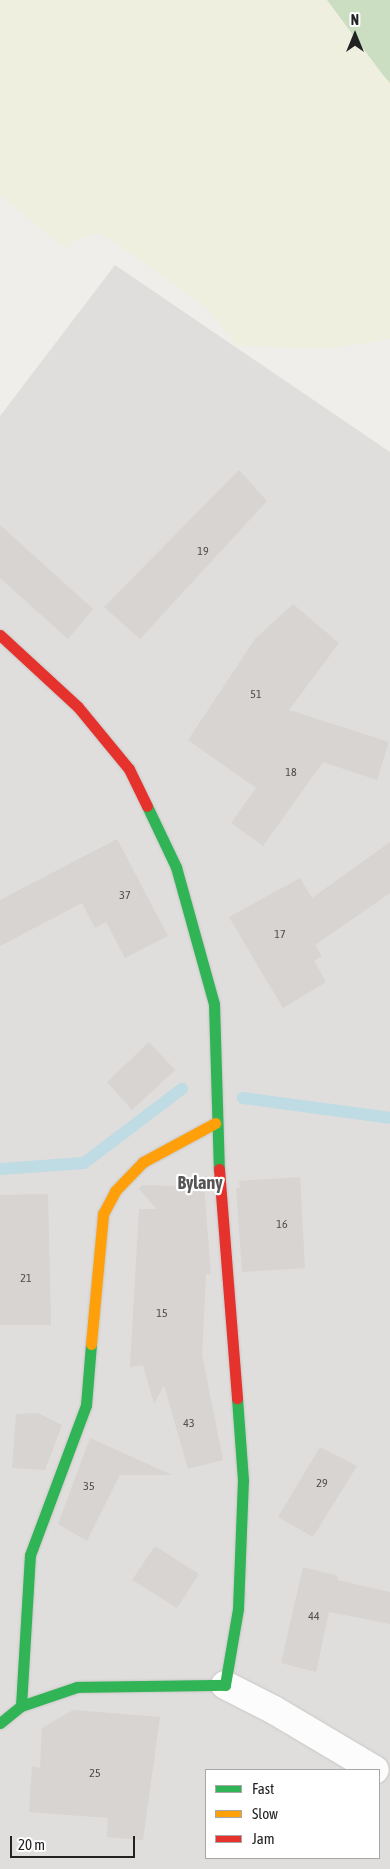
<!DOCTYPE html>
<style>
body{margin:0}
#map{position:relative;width:390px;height:1869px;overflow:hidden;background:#f0eeeb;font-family:"Asap Condensed",sans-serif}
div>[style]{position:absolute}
.residential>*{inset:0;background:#dfdedc}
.farmland>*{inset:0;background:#efefdf}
.forest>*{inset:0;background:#cbdec1}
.stream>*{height:12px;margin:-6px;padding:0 6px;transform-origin:6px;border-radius:6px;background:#bfdbe3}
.building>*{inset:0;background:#d7d4d2}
.roads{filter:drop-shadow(0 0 1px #c9c8c7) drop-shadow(0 0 1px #c9c8c7)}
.street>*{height:28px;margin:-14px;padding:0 14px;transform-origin:14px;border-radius:14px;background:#fdfcfc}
.fast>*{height:11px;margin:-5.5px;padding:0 5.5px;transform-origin:5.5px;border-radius:5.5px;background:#30b455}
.slow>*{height:11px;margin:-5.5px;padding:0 5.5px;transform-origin:5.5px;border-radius:5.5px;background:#ff9f0a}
.jam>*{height:11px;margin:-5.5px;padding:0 5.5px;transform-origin:5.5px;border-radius:5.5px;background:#e5322d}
span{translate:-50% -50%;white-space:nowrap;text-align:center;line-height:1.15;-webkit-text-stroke:4.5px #fff;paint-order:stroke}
.number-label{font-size:12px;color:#4f4e4e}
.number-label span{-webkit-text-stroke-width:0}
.quarter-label{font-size:18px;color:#555;font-weight:700}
.legend{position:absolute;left:205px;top:1769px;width:175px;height:90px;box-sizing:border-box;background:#fff;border:1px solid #a7a7a7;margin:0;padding:6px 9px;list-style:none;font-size:15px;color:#222}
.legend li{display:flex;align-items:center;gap:10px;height:25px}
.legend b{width:25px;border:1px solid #a7a7a7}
.north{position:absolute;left:330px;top:10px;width:50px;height:50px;-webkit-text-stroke:4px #fff;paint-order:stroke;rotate:0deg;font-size:14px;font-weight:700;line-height:20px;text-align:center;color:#222}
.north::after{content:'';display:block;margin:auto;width:18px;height:22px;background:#222;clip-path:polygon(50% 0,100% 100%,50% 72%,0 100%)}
.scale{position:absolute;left:10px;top:1836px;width:125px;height:22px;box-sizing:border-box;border:2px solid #222;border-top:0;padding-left:6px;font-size:15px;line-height:18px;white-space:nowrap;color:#222;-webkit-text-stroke:4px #fff;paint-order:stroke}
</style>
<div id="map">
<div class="residential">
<i style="clip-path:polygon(evenodd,115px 265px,390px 452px,390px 1869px,0 1869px,0 416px,115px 265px,206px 1770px,379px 1770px,379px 1858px,206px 1858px,206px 1770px)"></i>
</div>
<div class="farmland">
<i style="clip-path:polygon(0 0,327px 0,390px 83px,390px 339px,327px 349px,236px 346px,207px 308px,101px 233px,74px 240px,65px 249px,0 195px)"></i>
</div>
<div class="forest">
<i style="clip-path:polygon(327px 0,390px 0,390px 83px,383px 75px)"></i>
</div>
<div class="stream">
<i style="left:243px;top:1098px;width:148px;rotate:7.7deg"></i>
<i style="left:0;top:1169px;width:84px;rotate:-4.1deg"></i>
<i style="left:84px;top:1163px;width:123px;rotate:-37.1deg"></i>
</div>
<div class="building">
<i style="clip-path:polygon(239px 470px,267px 501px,140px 639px,104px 607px)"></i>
<i style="clip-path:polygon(0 525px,93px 609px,68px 639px,0 578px)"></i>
<i style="clip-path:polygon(293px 604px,339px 643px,289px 710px,389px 742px,377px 780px,323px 762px,263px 846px,231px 823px,256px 788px,188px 740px,255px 639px)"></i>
<i style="clip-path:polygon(117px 839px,168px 936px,125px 958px,106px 922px,95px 928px,82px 903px,0 946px,0 900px)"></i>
<i style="clip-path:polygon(390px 842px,390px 893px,315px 945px,322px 956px,314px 961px,326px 982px,283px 1008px,229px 917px,300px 878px,312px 898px)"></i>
<i style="clip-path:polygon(149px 1042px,175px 1070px,132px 1110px,107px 1082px)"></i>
<i style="clip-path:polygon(300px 1177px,305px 1268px,242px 1272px,236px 1188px,240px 1188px,239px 1181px)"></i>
<i style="clip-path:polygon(142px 1185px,204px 1187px,211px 1274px,206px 1274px,202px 1355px,223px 1460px,188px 1469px,164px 1385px,154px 1404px,143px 1365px,130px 1367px,139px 1209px,157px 1209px,139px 1189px)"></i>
<i style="clip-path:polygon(48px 1194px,51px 1325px,0 1325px,0 1195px)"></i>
<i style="clip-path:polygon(38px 1413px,62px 1425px,45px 1470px,12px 1468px,16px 1414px)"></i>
<i style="clip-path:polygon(90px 1438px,172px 1475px,120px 1475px,87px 1541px,58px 1524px)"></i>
<i style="clip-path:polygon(320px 1447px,357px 1466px,313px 1537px,278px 1517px)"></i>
<i style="clip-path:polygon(155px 1546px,199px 1574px,177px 1608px,132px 1580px)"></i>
<i style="clip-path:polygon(303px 1567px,338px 1576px,337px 1580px,390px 1592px,390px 1624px,329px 1612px,316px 1672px,281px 1663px)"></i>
<i style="clip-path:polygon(73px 1710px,160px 1717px,143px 1840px,107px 1837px,108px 1818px,29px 1812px,32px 1766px,40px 1768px,42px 1728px)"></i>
</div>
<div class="roads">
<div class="street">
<i style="left:225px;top:1685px;width:55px;rotate:27deg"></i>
<i style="left:274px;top:1710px;width:117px;rotate:30.7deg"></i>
</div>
<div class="fast">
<i style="left:147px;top:806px;width:68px;rotate:64.6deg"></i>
<i style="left:176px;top:867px;width:142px;rotate:74.5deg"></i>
<i style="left:214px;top:1004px;width:165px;rotate:88.3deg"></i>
<i style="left:21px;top:1706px;width:151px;rotate:-86.6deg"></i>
<i style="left:30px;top:1555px;width:160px;rotate:-69.5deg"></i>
<i style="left:86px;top:1405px;width:61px;rotate:-85.3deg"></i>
<i style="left:0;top:1723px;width:27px;rotate:-39deg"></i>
<i style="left:21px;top:1706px;width:59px;rotate:-18.7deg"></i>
<i style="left:77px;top:1687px;width:148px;rotate:-0.8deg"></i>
<i style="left:225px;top:1685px;width:77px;rotate:-80.3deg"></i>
<i style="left:238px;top:1609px;width:129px;rotate:-87.8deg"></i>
<i style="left:243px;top:1480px;width:82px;rotate:-94.2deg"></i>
</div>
<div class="slow">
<i style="left:91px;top:1344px;width:131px;rotate:-84.7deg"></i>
<i style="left:103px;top:1214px;width:26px;rotate:-62deg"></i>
<i style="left:115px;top:1191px;width:40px;rotate:-46deg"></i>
<i style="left:143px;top:1162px;width:82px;rotate:-28.4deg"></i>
</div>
<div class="jam">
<i style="left:0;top:635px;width:106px;rotate:42.7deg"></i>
<i style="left:78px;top:707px;width:80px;rotate:50.6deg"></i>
<i style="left:129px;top:769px;width:41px;rotate:64.1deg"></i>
<i style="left:219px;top:1169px;width:230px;rotate:85.5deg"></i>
</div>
</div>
<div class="number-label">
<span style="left:203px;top:552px">19</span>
<span style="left:256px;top:695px">51</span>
<span style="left:291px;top:773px">18</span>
<span style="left:125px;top:896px">37</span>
<span style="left:280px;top:935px">17</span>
<span style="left:282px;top:1225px">16</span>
<span style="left:26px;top:1279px">21</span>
<span style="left:162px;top:1314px">15</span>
<span style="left:189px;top:1424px">43</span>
<span style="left:322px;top:1484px">29</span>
<span style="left:89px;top:1487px">35</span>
<span style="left:314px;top:1617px">44</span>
<span style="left:95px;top:1774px">25</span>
</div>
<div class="quarter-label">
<span style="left:200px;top:1183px">Bylany</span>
</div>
<ul class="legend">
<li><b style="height:6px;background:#30b455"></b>Fast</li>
<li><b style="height:6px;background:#ff9f0a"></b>Slow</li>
<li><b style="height:6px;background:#e5322d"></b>Jam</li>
</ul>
<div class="north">N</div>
<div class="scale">20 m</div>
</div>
